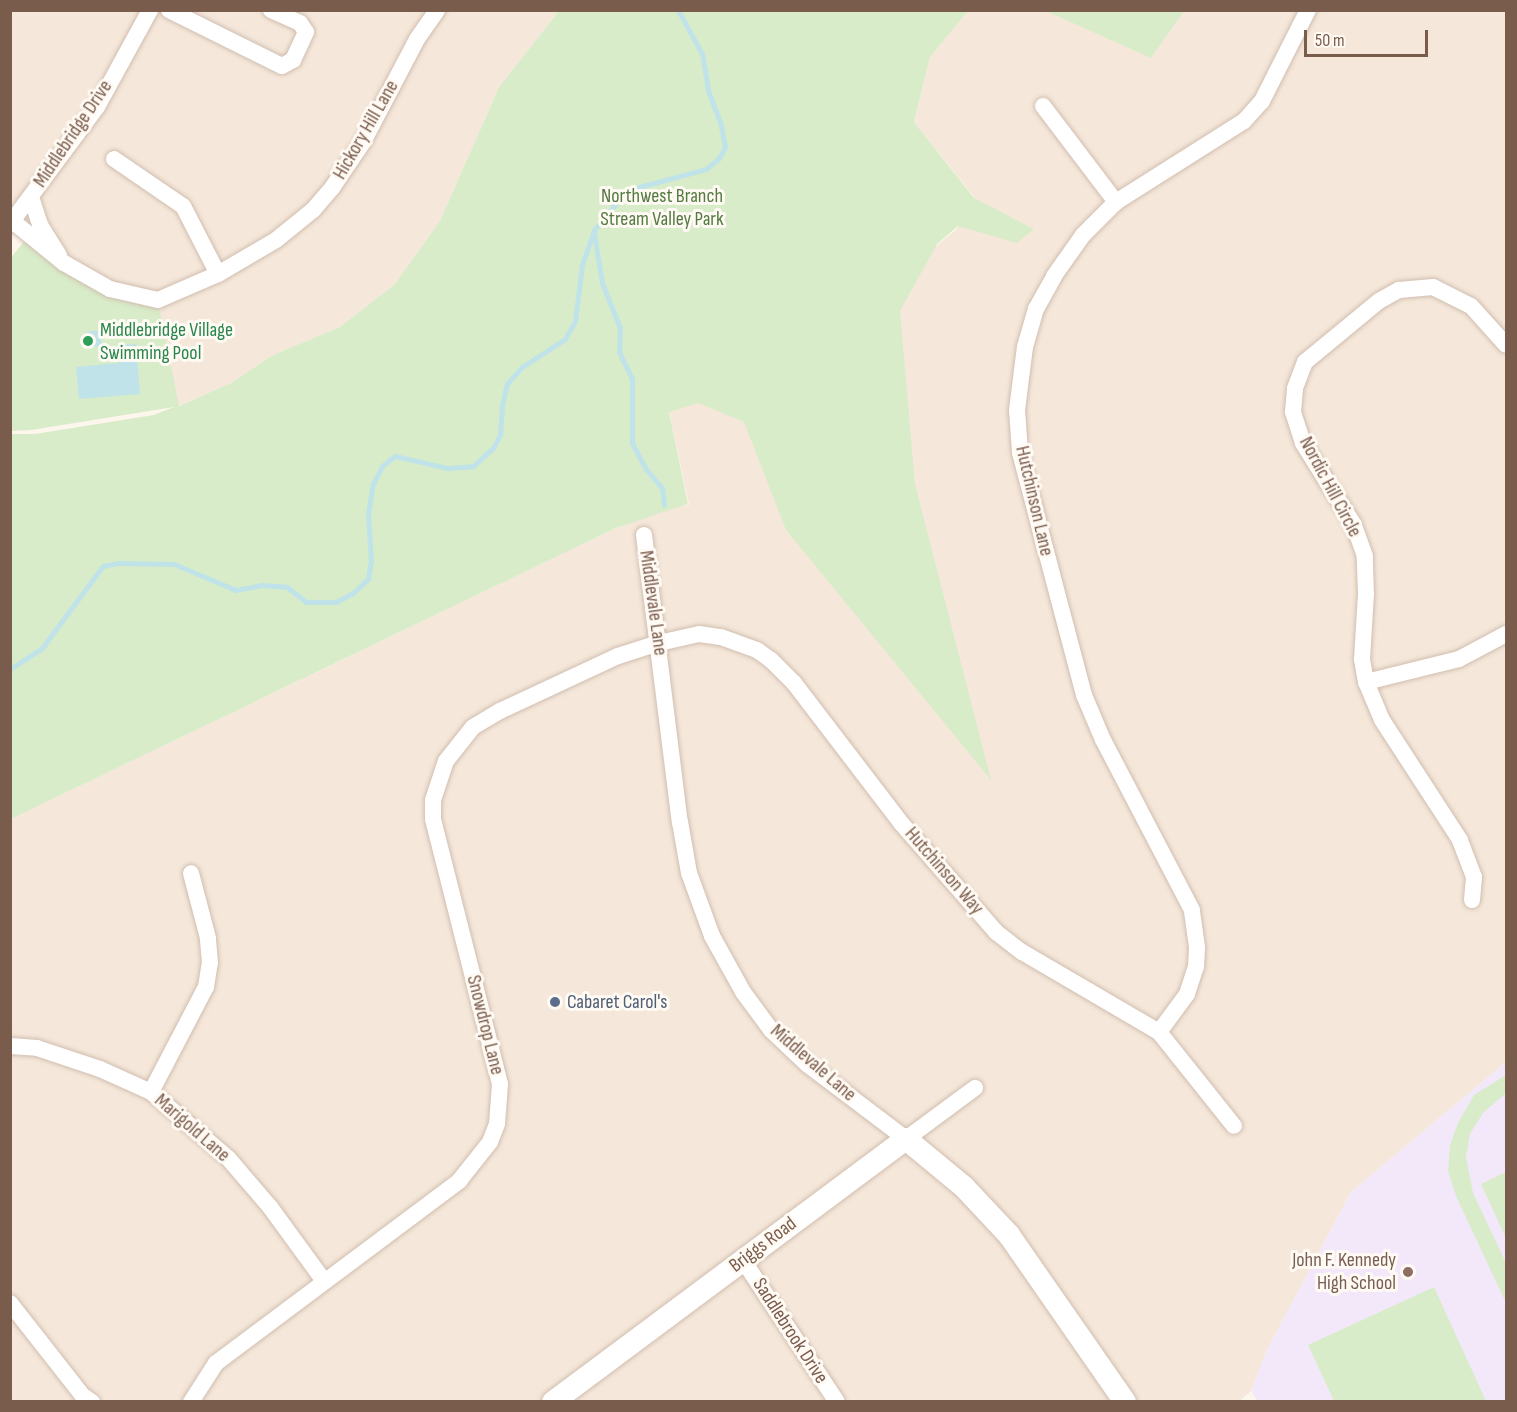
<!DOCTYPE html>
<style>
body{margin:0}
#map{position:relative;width:1517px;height:1412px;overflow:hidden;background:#fdf6ec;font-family:"Sofia Sans Condensed",sans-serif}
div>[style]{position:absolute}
.residential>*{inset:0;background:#f5e8da}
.education>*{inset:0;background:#f3e8fa}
.green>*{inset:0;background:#d8ecc9}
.water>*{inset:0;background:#bfe3e8}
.stream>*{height:5px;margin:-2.5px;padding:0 2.5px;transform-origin:2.5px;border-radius:2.5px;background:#bfe3e8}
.roads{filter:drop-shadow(0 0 2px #d1beb0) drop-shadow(0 0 2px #d1beb0)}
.street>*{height:16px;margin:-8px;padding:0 8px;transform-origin:8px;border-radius:8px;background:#fff}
.secondary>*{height:22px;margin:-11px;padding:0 11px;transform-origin:11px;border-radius:11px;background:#fff}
.dots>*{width:16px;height:16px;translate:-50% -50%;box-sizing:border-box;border:3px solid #fffaf3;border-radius:50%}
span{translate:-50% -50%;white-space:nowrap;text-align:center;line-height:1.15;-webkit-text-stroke:6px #fffaf3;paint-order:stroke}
.street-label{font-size:20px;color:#7a5c4d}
.park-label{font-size:20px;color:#537a41}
.leisure-label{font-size:20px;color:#27864d}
.left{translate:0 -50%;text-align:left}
.service-label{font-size:20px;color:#4e5e75}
.education-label{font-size:20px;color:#785e54}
.right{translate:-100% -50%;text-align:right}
.frame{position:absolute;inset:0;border:12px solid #7a5c4d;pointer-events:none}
.scale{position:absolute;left:1304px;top:30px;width:124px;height:27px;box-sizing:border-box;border:3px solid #7a5c4d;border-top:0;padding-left:8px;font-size:18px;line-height:21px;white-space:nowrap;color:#7a5c4d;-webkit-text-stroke:4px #fffaf3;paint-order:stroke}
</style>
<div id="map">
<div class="residential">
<i style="clip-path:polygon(11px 11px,559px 11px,499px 87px,440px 221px,395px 284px,340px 327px,273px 355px,231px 383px,178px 406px,172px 381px,110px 289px,11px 224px)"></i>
<i style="clip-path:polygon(968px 11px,1506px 11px,1506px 1062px,1351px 1192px,1266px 1352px,1251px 1391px,1238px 1402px,11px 1402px,11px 819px,614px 529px,666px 508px,689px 505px,669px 411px,759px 385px,956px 230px,974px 197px,914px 122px,930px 57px)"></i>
</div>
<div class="education">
<i style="clip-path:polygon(1506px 1062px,1506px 1401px,1258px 1402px,1251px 1391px,1266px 1352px,1351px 1192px)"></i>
</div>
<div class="green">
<i style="clip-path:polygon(559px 11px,968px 11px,930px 57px,914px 122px,974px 198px,1034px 229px,1017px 243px,958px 226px,937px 244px,900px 311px,915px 484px,991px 780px,786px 530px,744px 422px,698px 403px,669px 412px,688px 504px,616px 528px,11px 819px,11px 434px,35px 434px,154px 415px,174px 407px,31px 430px,11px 431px,10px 259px,26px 239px,64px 263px,158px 300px,179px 406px,231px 383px,273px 355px,340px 327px,395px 284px,440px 221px,499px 87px)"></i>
<i style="clip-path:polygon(1046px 11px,1184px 11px,1151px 58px)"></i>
<i style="clip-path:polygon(1506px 1075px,1506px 1093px,1483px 1113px,1470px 1134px,1466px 1157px,1473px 1193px,1506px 1263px,1506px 1303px,1456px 1196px,1448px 1171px,1450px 1145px,1458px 1123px,1474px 1095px)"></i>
<i style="clip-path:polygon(1506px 1172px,1506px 1238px,1481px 1184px)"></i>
<i style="clip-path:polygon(1434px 1287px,1486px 1401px,1334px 1401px,1308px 1345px)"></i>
</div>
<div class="water">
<i style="clip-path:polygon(100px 330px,102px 346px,87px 348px,86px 332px)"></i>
<i style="clip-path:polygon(136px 344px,140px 394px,79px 399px,76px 367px,119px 363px,118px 345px)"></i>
</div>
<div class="stream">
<i style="left:594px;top:233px;width:51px;rotate:80.9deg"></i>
<i style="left:602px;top:283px;width:48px;rotate:68.2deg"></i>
<i style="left:620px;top:328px;width:24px;rotate:92deg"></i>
<i style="left:619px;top:352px;width:30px;rotate:64deg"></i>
<i style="left:632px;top:379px;width:64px;rotate:90deg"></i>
<i style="left:632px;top:443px;width:30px;rotate:62deg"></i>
<i style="left:646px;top:469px;width:25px;rotate:50deg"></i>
<i style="left:662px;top:488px;width:17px;rotate:83deg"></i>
<i style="left:10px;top:669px;width:38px;rotate:-33deg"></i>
<i style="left:42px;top:648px;width:102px;rotate:-53.4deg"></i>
<i style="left:103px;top:566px;width:15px;rotate:-11deg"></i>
<i style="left:118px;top:563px;width:56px;rotate:1deg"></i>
<i style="left:174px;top:564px;width:67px;rotate:22.8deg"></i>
<i style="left:236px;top:590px;width:25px;rotate:-11deg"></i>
<i style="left:261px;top:585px;width:26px;rotate:4deg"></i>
<i style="left:287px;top:587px;width:24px;rotate:38deg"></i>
<i style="left:306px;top:602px;width:30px"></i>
<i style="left:336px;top:602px;width:19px;rotate:-28deg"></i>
<i style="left:353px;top:593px;width:21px;rotate:-43deg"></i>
<i style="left:368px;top:579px;width:18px;rotate:-81deg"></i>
<i style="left:371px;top:561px;width:47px;rotate:-93.7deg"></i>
<i style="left:368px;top:514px;width:30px;rotate:-81deg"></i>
<i style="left:373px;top:484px;width:20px;rotate:-63deg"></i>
<i style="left:382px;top:466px;width:16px;rotate:-38deg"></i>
<i style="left:395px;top:456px;width:53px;rotate:13deg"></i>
<i style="left:447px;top:468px;width:26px;rotate:-4deg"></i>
<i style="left:473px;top:466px;width:27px;rotate:-42deg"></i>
<i style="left:493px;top:448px;width:15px;rotate:-62deg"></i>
<i style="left:500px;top:435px;width:30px;rotate:-86deg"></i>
<i style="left:502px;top:405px;width:22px;rotate:-77deg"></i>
<i style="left:507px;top:384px;width:23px;rotate:-49deg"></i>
<i style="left:522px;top:367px;width:51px;rotate:-33.1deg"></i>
<i style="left:565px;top:339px;width:21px;rotate:-61deg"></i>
<i style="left:575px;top:321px;width:56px;rotate:-82.9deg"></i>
<i style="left:582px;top:265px;width:37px;rotate:-71deg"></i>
<i style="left:594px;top:230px;width:35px;rotate:-50deg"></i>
<i style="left:617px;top:203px;width:27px;rotate:-36deg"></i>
<i style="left:639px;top:187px;width:69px;rotate:-15deg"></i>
<i style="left:706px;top:169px;width:17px;rotate:-40deg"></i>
<i style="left:719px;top:158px;width:13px;rotate:-61deg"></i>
<i style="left:725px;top:147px;width:25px;rotate:-101deg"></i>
<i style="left:720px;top:122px;width:34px;rotate:-111deg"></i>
<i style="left:708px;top:90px;width:36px;rotate:-99deg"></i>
<i style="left:702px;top:54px;width:50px;rotate:-118.6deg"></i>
</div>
<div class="roads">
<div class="street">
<i style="left:169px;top:10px;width:126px;rotate:26.4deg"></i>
<i style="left:282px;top:66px;width:13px;rotate:-29deg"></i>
<i style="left:293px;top:60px;width:31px;rotate:-65deg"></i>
<i style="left:306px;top:32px;width:11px;rotate:-124deg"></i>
<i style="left:300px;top:23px;width:32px;rotate:-156deg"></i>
<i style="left:1043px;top:106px;width:121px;rotate:52.8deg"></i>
<i style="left:114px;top:159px;width:83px;rotate:34.3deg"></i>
<i style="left:183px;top:206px;width:76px;rotate:62.8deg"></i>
<i style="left:31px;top:197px;width:29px;rotate:72deg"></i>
<i style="left:40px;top:225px;width:36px;rotate:58deg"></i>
<i style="left:10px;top:219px;width:70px;rotate:39.2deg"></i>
<i style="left:64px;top:263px;width:53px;rotate:29.5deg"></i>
<i style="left:110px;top:289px;width:49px;rotate:12.9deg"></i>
<i style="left:158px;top:300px;width:65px;rotate:-23.4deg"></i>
<i style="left:218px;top:274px;width:67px;rotate:-30.4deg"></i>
<i style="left:276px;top:240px;width:48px;rotate:-39deg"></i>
<i style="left:313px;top:210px;width:29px;rotate:-49deg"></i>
<i style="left:332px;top:188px;width:55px;rotate:-56deg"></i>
<i style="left:363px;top:142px;width:116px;rotate:-62.3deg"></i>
<i style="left:417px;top:39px;width:35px;rotate:-55deg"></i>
<i style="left:10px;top:224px;width:146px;rotate:-53.4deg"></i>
<i style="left:97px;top:107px;width:111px;rotate:-61.3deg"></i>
<i style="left:644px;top:535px;width:289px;rotate:82.9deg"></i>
<i style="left:680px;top:822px;width:52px;rotate:80deg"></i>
<i style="left:689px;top:873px;width:67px;rotate:69.9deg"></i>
<i style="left:712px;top:936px;width:64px;rotate:61deg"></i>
<i style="left:743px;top:992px;width:47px;rotate:53.6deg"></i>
<i style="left:771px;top:1030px;width:50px;rotate:43.4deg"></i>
<i style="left:807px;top:1064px;width:124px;rotate:37.1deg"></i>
<i style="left:906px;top:1139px;width:86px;rotate:-36.5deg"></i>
<i style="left:1366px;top:682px;width:96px;rotate:-13.9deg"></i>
<i style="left:1459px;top:659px;width:53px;rotate:-28deg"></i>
<i style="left:1472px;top:900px;width:23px;rotate:-85deg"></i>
<i style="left:1474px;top:877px;width:40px;rotate:-111deg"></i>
<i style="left:1460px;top:840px;width:143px;rotate:-123deg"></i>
<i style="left:1382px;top:720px;width:41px;rotate:-112.8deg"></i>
<i style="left:1366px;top:682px;width:23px;rotate:-100deg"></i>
<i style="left:1362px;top:659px;width:65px;rotate:-86.5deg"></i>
<i style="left:1366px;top:594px;width:38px;rotate:-92deg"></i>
<i style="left:1365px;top:556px;width:33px;rotate:-110deg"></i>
<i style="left:1354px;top:525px;width:97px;rotate:-121.9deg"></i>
<i style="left:1303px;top:443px;width:33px;rotate:-108deg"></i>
<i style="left:1293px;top:412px;width:24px;rotate:-85deg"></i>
<i style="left:1295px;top:388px;width:28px;rotate:-69deg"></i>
<i style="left:1305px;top:362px;width:96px;rotate:-39.5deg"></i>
<i style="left:1379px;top:301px;width:23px;rotate:-29deg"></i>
<i style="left:1399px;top:290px;width:34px;rotate:-5deg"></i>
<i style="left:1433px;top:287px;width:42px;rotate:26.6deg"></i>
<i style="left:1471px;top:306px;width:52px;rotate:48.1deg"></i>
<i style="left:1159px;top:1032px;width:47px;rotate:-53.6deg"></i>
<i style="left:1187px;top:994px;width:28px;rotate:-72deg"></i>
<i style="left:1196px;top:967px;width:20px;rotate:-87deg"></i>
<i style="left:1197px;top:947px;width:37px;rotate:-98deg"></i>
<i style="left:1192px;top:910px;width:192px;rotate:-117.6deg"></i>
<i style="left:1103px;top:740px;width:49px;rotate:-112.9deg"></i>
<i style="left:1084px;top:695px;width:251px;rotate:-104.8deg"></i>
<i style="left:1020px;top:452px;width:42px;rotate:-94.1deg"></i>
<i style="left:1017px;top:410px;width:64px;rotate:-82.8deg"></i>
<i style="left:1025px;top:347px;width:40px;rotate:-74deg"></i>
<i style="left:1036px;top:309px;width:38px;rotate:-61deg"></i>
<i style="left:1054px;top:276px;width:50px;rotate:-54.7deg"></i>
<i style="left:1083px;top:235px;width:47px;rotate:-45deg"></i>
<i style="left:1116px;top:202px;width:151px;rotate:-32.3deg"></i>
<i style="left:1244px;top:121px;width:27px;rotate:-48deg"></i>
<i style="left:1262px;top:101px;width:102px;rotate:-63.2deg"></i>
<i style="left:10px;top:1046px;width:27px;rotate:4deg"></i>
<i style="left:37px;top:1048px;width:66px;rotate:18.4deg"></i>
<i style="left:100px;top:1069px;width:56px;rotate:24.3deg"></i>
<i style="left:151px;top:1092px;width:101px;rotate:40.6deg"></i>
<i style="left:228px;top:1158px;width:65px;rotate:49.4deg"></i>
<i style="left:270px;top:1207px;width:92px;rotate:53.9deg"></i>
<i style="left:151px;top:1092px;width:119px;rotate:-62.4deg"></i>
<i style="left:206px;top:987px;width:24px;rotate:-81deg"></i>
<i style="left:210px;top:963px;width:25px;rotate:-95deg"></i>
<i style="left:208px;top:938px;width:67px;rotate:-104.7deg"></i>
<i style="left:743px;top:1260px;width:170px;rotate:56.5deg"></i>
<i style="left:10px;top:1303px;width:118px;rotate:51.9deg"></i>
<i style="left:83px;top:1396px;width:11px;rotate:34deg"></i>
<i style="left:191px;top:1402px;width:46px;rotate:-57.3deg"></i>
<i style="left:216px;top:1363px;width:304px;rotate:-36.8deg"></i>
<i style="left:459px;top:1181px;width:50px;rotate:-51.5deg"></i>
<i style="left:490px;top:1142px;width:19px;rotate:-69deg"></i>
<i style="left:497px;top:1124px;width:40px;rotate:-85.7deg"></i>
<i style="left:500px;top:1084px;width:273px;rotate:-104.2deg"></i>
<i style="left:433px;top:819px;width:19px;rotate:-90deg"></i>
<i style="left:433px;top:800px;width:41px;rotate:-71.6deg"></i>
<i style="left:446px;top:761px;width:43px;rotate:-51.5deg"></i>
<i style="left:473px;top:727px;width:31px;rotate:-31deg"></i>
<i style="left:500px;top:711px;width:130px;rotate:-25deg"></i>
<i style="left:618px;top:656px;width:43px;rotate:-17.6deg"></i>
<i style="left:659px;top:643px;width:41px;rotate:-12.7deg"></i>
<i style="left:699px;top:634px;width:22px;rotate:8deg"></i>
<i style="left:721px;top:637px;width:38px;rotate:20deg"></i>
<i style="left:757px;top:650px;width:17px;rotate:36deg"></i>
<i style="left:771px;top:660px;width:33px;rotate:45deg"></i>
<i style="left:794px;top:683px;width:176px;rotate:52.6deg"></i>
<i style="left:901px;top:823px;width:145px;rotate:48.9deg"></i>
<i style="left:996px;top:932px;width:33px;rotate:38deg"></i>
<i style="left:1022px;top:952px;width:159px;rotate:30.3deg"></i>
<i style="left:1159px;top:1032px;width:120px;rotate:51.4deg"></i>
</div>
<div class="secondary">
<i style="left:553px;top:1402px;width:440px;rotate:-36.7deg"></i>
<i style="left:906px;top:1139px;width:75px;rotate:39.6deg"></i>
<i style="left:964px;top:1187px;width:66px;rotate:46.8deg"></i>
<i style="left:1009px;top:1235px;width:203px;rotate:55.2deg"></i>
</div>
</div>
<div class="dots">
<i style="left:88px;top:341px;background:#2e9e5b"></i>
<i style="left:555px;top:1002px;background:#5c6f8a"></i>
<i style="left:1408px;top:1272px;background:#8d6e63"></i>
</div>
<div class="street-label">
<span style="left:366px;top:130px;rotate:-60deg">Hickory Hill Lane</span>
<span style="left:73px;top:134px;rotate:-56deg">Middlebridge Drive</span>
<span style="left:1330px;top:487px;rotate:62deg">Nordic Hill Circle</span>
<span style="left:1034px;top:501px;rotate:77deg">Hutchinson Lane</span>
<span style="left:653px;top:603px;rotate:82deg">Middlevale Lane</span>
<span style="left:944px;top:871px;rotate:49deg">Hutchinson Way</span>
<span style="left:485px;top:1025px;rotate:76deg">Snowdrop Lane</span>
<span style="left:813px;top:1063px;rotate:41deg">Middlevale Lane</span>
<span style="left:192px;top:1128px;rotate:41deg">Marigold Lane</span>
<span style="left:763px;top:1245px;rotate:-37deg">Briggs Road</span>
<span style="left:790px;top:1331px;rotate:57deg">Saddlebrook Drive</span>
</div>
<div class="park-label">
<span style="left:662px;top:208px">Northwest Branch<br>Stream Valley Park</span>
</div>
<div class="leisure-label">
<span class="left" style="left:100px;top:342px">Middlebridge Village<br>Swimming Pool</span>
</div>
<div class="service-label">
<span class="left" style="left:567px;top:1002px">Cabaret Carol's</span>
</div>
<div class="education-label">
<span class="right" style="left:1396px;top:1272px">John F. Kennedy<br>High School</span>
</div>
<div class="frame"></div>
<div class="scale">50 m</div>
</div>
